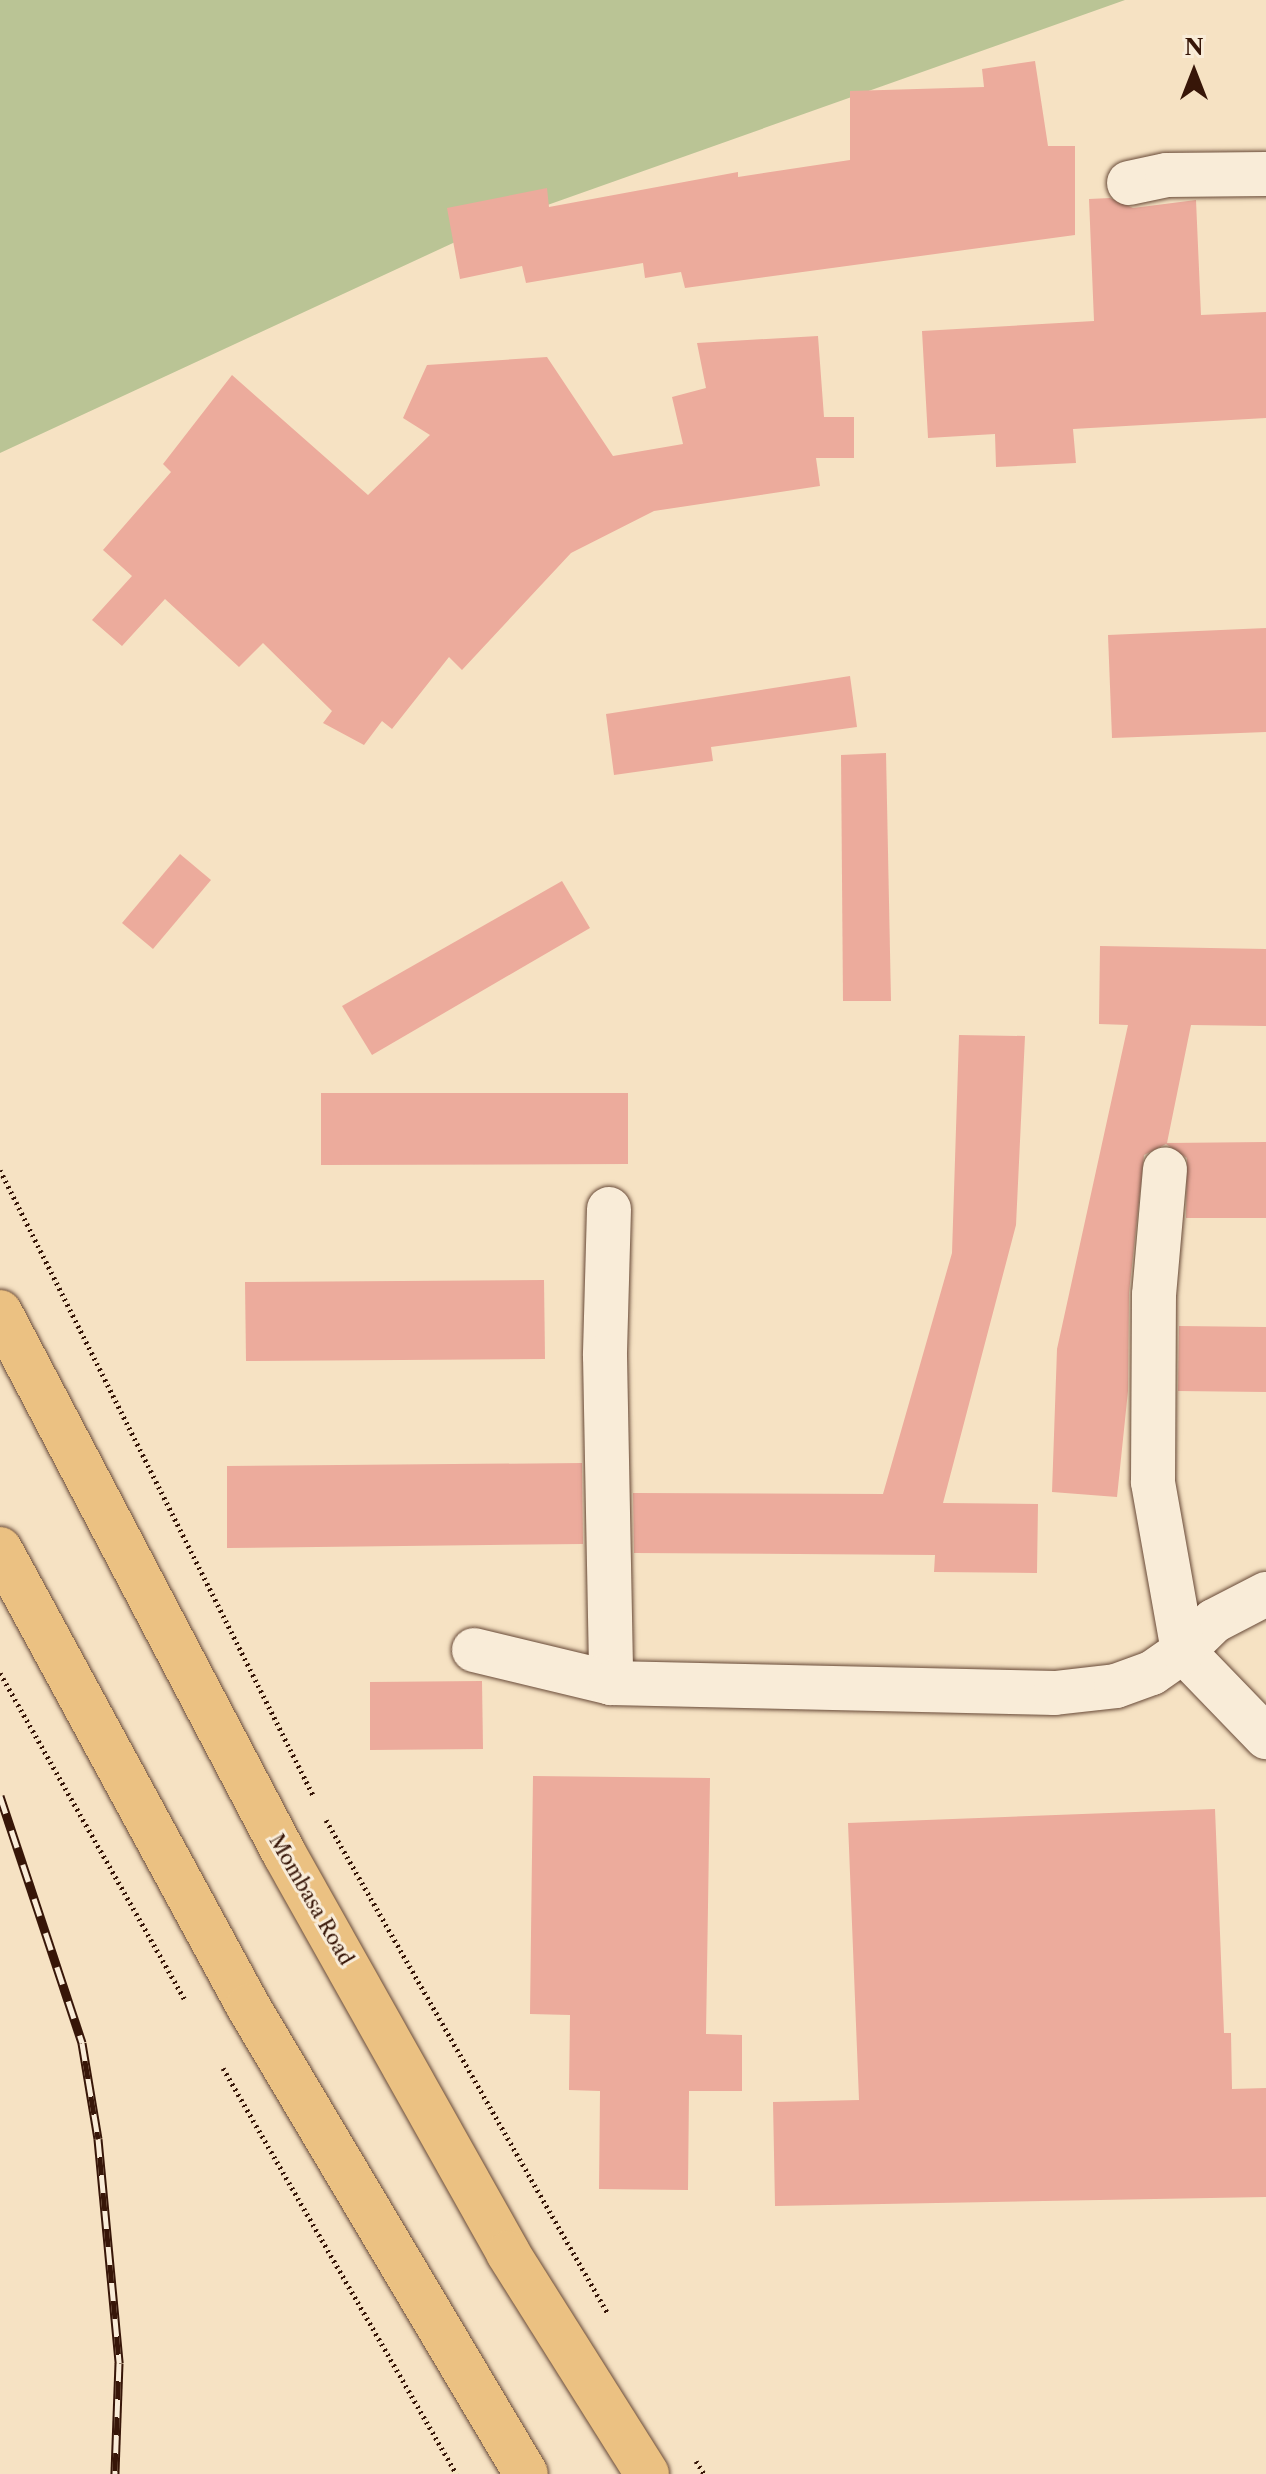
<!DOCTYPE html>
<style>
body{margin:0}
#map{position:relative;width:1266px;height:2474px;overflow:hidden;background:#f6e2c3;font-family:"Libre Caslon Text",serif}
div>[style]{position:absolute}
.green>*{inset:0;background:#bac495}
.building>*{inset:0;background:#ecab9c}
.path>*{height:5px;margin-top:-2.5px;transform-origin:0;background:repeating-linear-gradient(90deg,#371608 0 2px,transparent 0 6px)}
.roads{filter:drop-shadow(0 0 2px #674937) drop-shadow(0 0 2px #674937)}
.street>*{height:44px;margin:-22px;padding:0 22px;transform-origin:22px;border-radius:22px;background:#f9ecd8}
.highway>*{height:44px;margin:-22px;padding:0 22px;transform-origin:22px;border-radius:22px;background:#ebc182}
.rail>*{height:9px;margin-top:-4.5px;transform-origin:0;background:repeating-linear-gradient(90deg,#f9ecd8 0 18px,#371608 0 36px);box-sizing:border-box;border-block:2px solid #371608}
span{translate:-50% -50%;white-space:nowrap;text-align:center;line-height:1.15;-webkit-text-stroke:6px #f9ecd8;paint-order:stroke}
.street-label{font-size:20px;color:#371608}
.north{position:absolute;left:1154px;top:32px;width:80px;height:80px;-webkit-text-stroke:6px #f9ecd8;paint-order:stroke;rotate:0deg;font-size:22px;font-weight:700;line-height:32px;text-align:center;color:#371608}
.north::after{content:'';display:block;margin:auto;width:28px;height:36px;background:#371608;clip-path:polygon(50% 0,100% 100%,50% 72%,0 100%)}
</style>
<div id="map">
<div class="green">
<i style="clip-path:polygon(0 0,1125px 0,494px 224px,0 453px)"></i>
</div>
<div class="building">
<i style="clip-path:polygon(1035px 61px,1048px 146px,1075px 146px,1075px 235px,685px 288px,681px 272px,645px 278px,643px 263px,526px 283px,522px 266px,460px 279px,447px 208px,547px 188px,549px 207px,738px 172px,738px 177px,850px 160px,850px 91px,984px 87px,982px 69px)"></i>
<i style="clip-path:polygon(1110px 198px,1133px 208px,1196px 200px,1201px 315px,1266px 312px,1266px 418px,1073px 429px,1076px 463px,996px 467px,995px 434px,928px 438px,922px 331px,1094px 321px,1089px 199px)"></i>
<i style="clip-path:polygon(818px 336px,824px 417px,854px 417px,854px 458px,816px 458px,820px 486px,654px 511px,571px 553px,462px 670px,449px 657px,392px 729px,382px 721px,364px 745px,323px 723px,332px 711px,263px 643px,239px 667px,165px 599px,122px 646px,92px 620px,132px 576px,103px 550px,171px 472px,163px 464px,232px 375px,368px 495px,430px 435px,403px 418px,427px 365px,547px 357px,613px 456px,683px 444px,672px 397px,706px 388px,697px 343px)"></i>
<i style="clip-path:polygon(1266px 628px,1266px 732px,1112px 738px,1108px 635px)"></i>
<i style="clip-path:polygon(850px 676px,857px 727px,711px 747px,713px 761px,614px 775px,606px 714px)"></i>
<i style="clip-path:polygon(886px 753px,891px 1001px,843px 1001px,841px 755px)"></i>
<i style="clip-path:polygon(180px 854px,211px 880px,153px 949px,122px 923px)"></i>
<i style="clip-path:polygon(562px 881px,590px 928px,372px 1055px,342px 1006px)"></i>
<i style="clip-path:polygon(1100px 946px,1266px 949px,1266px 1026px,1191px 1025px,1167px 1143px,1266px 1142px,1266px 1218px,1186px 1218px,1187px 1158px,1166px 1144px,1144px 1155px,1129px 1293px,1128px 1391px,1117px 1497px,1052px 1492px,1057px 1349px,1128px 1025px,1099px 1024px)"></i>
<i style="clip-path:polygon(959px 1035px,1025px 1036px,1016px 1225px,943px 1503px,1038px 1504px,1037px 1573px,934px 1572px,935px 1555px,634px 1553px,633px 1493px,883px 1494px,952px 1253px)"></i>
<i style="clip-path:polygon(321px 1093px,628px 1093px,628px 1164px,321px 1165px)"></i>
<i style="clip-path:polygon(544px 1280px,545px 1359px,246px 1361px,245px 1282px)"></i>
<i style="clip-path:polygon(1179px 1326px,1266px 1327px,1266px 1392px,1178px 1391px)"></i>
<i style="clip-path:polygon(582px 1463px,583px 1544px,227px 1548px,227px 1466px)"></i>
<i style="clip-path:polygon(482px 1681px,483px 1749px,370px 1750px,370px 1682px)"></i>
<i style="clip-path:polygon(533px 1776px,710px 1778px,706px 2034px,742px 2035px,742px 2091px,689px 2091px,688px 2190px,599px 2189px,600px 2091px,569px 2090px,570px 2015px,530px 2014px)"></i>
<i style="clip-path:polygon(1215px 1809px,1224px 2033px,1231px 2033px,1232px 2089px,1266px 2088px,1266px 2197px,775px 2206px,773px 2102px,859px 2100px,848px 1823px)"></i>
</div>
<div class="path">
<i style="left:0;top:1170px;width:701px;rotate:63.4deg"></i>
<i style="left:0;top:1673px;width:376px;rotate:60.5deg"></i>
<i style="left:326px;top:1820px;width:567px;rotate:60.27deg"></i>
<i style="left:223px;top:2068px;width:468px;rotate:60.1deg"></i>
<i style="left:696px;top:2461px;width:15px;rotate:58deg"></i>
</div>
<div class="roads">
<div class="street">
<i style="left:1129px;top:183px;width:39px;rotate:-12deg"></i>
<i style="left:1167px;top:175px;width:99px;rotate:-0.6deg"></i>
<i style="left:609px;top:1209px;width:147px;rotate:91.6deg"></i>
<i style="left:605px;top:1356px;width:327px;rotate:88.9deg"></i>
<i style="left:1266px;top:1594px;width:59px;rotate:152.6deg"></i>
<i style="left:1214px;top:1621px;width:43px;rotate:135.9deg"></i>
<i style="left:1183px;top:1651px;width:120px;rotate:46deg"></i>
<i style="left:474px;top:1650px;width:141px;rotate:13.5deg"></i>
<i style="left:611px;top:1683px;width:444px;rotate:1.3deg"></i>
<i style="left:1055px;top:1693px;width:61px;rotate:-6.5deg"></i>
<i style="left:1116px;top:1686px;width:38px;rotate:-20deg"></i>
<i style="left:1152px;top:1673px;width:38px;rotate:-35deg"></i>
<i style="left:1183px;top:1651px;width:172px;rotate:-100.1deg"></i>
<i style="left:1153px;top:1482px;width:187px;rotate:-89.7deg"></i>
<i style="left:1154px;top:1295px;width:126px;rotate:-85deg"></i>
</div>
<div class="highway">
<i style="left:0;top:1312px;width:613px;rotate:62.31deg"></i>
<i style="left:285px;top:1855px;width:456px;rotate:60.7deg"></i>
<i style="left:508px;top:2253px;width:261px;rotate:57.8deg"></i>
<i style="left:0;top:1549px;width:520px;rotate:61.51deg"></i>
<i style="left:248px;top:2006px;width:544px;rotate:59.29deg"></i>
</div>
</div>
<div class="rail">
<i style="left:0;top:1796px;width:260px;rotate:71.6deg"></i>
<i style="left:82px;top:2043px;width:97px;rotate:80.5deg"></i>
<i style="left:98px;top:2139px;width:225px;rotate:84.6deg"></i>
<i style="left:119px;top:2363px;width:111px;rotate:92.1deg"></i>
</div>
<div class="street-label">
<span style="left:311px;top:1900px;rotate:60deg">Mombasa Road</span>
</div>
<div class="north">N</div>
</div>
